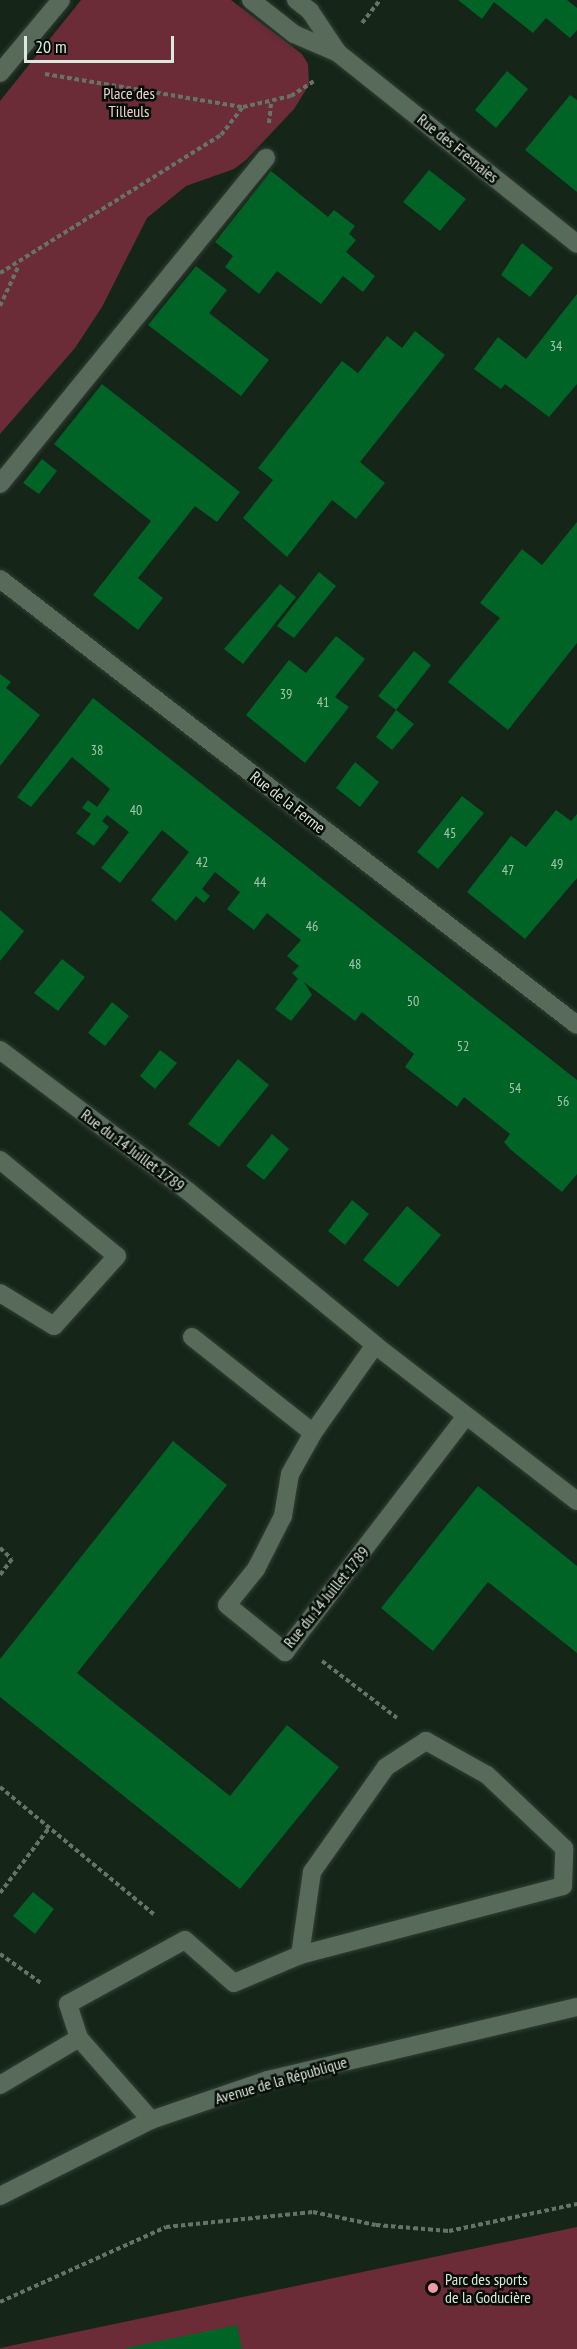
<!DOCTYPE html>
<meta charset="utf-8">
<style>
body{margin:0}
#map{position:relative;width:577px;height:2349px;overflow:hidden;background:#152518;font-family:"PT Sans Narrow",sans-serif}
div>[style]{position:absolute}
.green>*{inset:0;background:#6b2b37}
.building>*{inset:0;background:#006427}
.path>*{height:4px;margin-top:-2px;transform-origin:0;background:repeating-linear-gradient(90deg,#667468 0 4.5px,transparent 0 7.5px)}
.roads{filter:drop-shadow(0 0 2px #323e34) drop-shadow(0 0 2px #323e34)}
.minor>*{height:18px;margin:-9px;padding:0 9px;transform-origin:9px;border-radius:9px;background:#586b5b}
.dots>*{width:16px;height:16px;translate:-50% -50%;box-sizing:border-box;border:3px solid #060d07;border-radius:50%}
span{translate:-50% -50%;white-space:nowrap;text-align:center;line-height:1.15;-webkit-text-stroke:5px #060d07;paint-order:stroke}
.number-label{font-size:14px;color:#a5c6b0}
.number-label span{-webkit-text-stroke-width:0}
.park-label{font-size:16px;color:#eed2d5}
.street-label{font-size:16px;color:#dce7dd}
.poi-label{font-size:16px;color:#dce7dd}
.left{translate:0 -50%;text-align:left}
.scale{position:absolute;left:24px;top:36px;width:150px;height:27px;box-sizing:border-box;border:3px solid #dce7dd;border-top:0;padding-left:8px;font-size:18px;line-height:21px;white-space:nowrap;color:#dce7dd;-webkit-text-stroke:4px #060d07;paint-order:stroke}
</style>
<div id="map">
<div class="green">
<i style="clip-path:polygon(81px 0,231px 0,302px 54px,308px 64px,309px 85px,294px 109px,246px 160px,234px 169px,186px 186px,147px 218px,102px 307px,75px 348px,0 434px,0 101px)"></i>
<i style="clip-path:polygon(577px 2227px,577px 2349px,0 2349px,0 2348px)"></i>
</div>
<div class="building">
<i style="clip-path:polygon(458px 0,567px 0,577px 8px,577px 30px,570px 38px,546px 18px,533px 33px,494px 2px,482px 19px)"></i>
<i style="clip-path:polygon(507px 71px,528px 89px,496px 128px,475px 110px)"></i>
<i style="clip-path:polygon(570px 95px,577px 100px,577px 192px,525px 150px)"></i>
<i style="clip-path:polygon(429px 170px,466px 199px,440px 231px,403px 202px)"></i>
<i style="clip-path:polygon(271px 171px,328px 217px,334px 210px,355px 226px,349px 234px,356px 240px,346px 252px,375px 276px,363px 292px,343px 276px,321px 304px,277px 271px,259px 294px,225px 267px,233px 256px,215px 242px)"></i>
<i style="clip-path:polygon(522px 243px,553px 268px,530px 297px,501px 275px)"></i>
<i style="clip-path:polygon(196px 266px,227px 290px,209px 313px,269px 360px,241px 396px,148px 325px)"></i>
<i style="clip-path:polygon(577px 294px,577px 384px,549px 417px,505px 384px,501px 389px,474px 369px,498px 337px,526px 359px)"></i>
<i style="clip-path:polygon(415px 331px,445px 355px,360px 462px,385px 483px,356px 519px,332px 500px,287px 557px,243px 518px,273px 480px,258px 468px,342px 361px,358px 373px,387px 336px,402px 348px)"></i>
<i style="clip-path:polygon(102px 384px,240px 492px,217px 522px,195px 506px,138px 578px,163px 598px,138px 630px,93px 595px,151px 521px,54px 444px)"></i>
<i style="clip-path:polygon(42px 459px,57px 471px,39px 494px,23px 483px)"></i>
<i style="clip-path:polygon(577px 522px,577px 643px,508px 730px,448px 682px,500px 618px,480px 603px,522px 549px,542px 565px)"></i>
<i style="clip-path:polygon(319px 572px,336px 586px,294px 638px,277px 626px)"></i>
<i style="clip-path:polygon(280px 584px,296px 597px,243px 664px,224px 649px)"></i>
<i style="clip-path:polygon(336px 636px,365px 659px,335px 697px,349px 707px,305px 763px,246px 715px,289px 660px,306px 673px)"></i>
<i style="clip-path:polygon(414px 651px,431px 665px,396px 710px,378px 696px)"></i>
<i style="clip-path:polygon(0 674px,11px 682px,6px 688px,40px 715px,0 766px)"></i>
<i style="clip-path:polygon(93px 698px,577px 1080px,577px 1174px,562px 1192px,510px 1149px,504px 1142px,510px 1134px,464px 1097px,457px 1107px,405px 1067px,414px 1054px,362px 1012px,355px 1021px,304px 982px,312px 995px,291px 1021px,275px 1009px,298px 979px,292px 973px,299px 966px,287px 956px,301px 940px,267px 913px,254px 930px,227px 909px,240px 892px,215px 872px,202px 889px,210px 896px,204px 903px,196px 896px,176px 921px,151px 900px,189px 852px,162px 830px,120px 883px,101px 868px,129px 832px,107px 815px,102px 821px,109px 827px,94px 846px,76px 833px,91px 814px,82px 808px,88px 800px,97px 807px,110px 789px,72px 757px,31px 807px,17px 797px)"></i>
<i style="clip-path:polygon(396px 710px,414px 724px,392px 750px,376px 737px)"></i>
<i style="clip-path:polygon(355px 762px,379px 782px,360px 807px,336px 788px)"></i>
<i style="clip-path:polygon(462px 796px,484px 813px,438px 869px,417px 852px)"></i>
<i style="clip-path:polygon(556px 810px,571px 821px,577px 814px,577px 878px,525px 939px,467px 892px,511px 836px,526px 847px)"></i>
<i style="clip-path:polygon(0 910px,24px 931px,0 961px)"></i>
<i style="clip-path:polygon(62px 959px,85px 977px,58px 1011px,34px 993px)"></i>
<i style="clip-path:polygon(112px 1002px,129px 1016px,105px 1046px,88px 1033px)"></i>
<i style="clip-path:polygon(160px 1050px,177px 1063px,155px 1089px,140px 1076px)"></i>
<i style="clip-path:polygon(238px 1059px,269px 1085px,219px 1147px,188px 1124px)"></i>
<i style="clip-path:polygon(272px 1134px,289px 1149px,264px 1180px,246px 1166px)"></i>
<i style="clip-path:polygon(352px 1200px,369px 1214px,345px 1245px,328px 1231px)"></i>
<i style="clip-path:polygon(407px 1206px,441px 1235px,398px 1287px,363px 1260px)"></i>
<i style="clip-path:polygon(173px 1441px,227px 1485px,77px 1673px,230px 1796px,287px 1725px,339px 1767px,240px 1889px,0 1697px,0 1659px)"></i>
<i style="clip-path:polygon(478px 1486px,577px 1566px,577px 1653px,488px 1582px,433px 1651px,381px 1608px)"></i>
<i style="clip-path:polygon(33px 1892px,54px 1909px,35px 1934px,13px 1916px)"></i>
<i style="clip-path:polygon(237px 2325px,242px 2349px,126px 2349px,126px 2348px)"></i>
</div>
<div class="path">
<i style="left:362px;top:23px;width:29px;rotate:-52deg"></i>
<i style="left:45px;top:74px;width:201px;rotate:9.5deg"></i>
<i style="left:243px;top:107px;width:49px;rotate:-12.9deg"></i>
<i style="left:291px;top:96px;width:27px;rotate:-33deg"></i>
<i style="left:269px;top:123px;width:20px;rotate:-84deg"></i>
<i style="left:0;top:273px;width:261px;rotate:-32deg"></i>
<i style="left:221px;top:135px;width:36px;rotate:-52deg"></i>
<i style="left:0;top:306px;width:45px;rotate:-65.1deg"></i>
<i style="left:0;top:1548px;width:16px;rotate:43deg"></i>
<i style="left:12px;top:1559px;width:20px;rotate:127deg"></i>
<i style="left:322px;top:1661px;width:94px;rotate:37.2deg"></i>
<i style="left:0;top:1787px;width:201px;rotate:39.6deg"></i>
<i style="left:0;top:1893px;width:81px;rotate:-53deg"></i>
<i style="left:0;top:1954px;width:50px;rotate:35.3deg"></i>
<i style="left:0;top:2302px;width:182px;rotate:-24.3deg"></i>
<i style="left:166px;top:2227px;width:148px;rotate:-5.8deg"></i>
<i style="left:313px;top:2212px;width:64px;rotate:11.7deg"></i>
<i style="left:376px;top:2225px;width:73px;rotate:4.7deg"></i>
<i style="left:449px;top:2231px;width:131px;rotate:-11.9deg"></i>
</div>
<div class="roads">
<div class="minor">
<i style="left:251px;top:0;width:55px;rotate:38.3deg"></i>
<i style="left:294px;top:34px;width:48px;rotate:23.4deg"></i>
<i style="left:338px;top:53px;width:306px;rotate:38.6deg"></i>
<i style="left:296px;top:0;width:18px;rotate:38deg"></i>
<i style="left:310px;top:11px;width:50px;rotate:56.3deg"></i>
<i style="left:0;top:73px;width:95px;rotate:-50.1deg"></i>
<i style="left:0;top:484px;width:421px;rotate:-50.8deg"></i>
<i style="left:0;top:579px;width:729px;rotate:37.7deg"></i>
<i style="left:0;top:1050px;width:236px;rotate:36.9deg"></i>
<i style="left:189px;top:1192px;width:241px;rotate:39.4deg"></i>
<i style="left:375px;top:1345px;width:255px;rotate:37.7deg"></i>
<i style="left:0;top:1160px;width:151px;rotate:39.4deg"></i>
<i style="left:117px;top:1256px;width:94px;rotate:132deg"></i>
<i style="left:54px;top:1326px;width:63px;rotate:-148.6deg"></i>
<i style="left:192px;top:1337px;width:154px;rotate:38.4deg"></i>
<i style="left:375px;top:1345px;width:108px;rotate:125.2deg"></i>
<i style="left:313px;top:1433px;width:47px;rotate:119.3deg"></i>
<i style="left:290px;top:1474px;width:43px;rotate:99.5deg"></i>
<i style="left:283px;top:1516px;width:59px;rotate:117deg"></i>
<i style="left:256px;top:1569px;width:46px;rotate:128.9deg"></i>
<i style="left:227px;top:1605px;width:75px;rotate:39deg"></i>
<i style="left:285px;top:1652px;width:297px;rotate:-52.5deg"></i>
<i style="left:0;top:2085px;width:92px;rotate:-30.7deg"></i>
<i style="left:151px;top:2120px;width:109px;rotate:-131.3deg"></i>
<i style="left:79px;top:2038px;width:36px;rotate:-108deg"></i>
<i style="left:68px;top:2004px;width:133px;rotate:-28.7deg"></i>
<i style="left:185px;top:1940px;width:65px;rotate:41.3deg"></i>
<i style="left:234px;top:1983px;width:72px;rotate:-23deg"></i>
<i style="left:300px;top:1955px;width:272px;rotate:-14.7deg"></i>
<i style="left:563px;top:1886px;width:38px;rotate:-88deg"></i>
<i style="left:564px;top:1848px;width:106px;rotate:-136.5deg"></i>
<i style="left:487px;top:1775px;width:70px;rotate:-150.9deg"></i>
<i style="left:426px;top:1741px;width:48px;rotate:147deg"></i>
<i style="left:386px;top:1767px;width:128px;rotate:125.2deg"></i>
<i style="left:312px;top:1872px;width:84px;rotate:98.2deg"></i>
<i style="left:0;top:2196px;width:169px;rotate:-26.7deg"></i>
<i style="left:151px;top:2120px;width:124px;rotate:-18.9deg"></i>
<i style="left:268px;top:2080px;width:318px;rotate:-13.3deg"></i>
</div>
</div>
<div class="dots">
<i style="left:433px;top:2288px;background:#f39aa7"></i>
</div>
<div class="number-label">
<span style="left:556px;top:346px">34</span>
<span style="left:286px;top:694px">39</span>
<span style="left:323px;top:702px">41</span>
<span style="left:97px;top:750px">38</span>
<span style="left:136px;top:810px">40</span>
<span style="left:450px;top:833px">45</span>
<span style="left:202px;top:862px">42</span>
<span style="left:557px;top:864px">49</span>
<span style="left:508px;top:870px">47</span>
<span style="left:260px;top:882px">44</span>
<span style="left:312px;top:926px">46</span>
<span style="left:355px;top:964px">48</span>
<span style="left:413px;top:1001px">50</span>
<span style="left:463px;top:1046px">52</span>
<span style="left:515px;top:1088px">54</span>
<span style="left:563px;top:1101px">56</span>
</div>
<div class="park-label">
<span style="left:129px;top:102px">Place des<br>Tilleuls</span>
</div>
<div class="street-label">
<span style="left:458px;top:148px;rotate:39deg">Rue des Fresnaies</span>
<span style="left:288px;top:802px;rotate:38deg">Rue de la Ferme</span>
<span style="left:133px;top:1150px;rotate:37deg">Rue du 14 Juillet 1789</span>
<span style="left:326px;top:1597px;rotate:-51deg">Rue du 14 Juillet 1789</span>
<span style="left:281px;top:2080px;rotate:-16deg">Avenue de la République</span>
</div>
<div class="poi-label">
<span class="left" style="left:445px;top:2288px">Parc des sports<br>de la Goducière</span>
</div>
<div class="scale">20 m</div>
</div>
